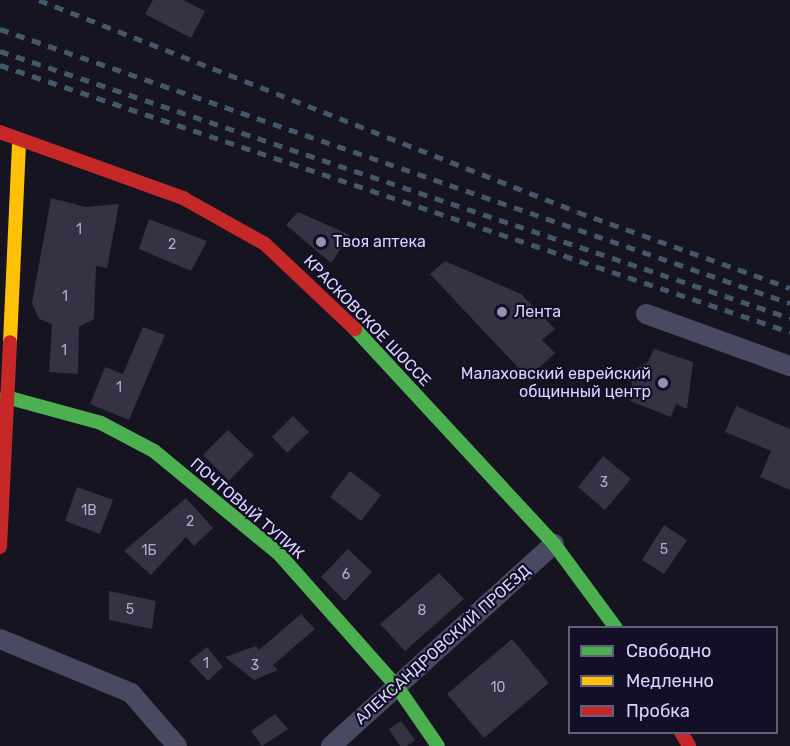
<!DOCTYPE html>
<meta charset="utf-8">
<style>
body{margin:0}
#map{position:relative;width:790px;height:746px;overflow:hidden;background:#161421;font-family:Rubik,sans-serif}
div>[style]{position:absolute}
.building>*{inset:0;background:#343243}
.street>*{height:20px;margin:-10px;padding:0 10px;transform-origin:10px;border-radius:10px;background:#4a4962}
.fast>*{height:14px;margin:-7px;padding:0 7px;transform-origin:7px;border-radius:7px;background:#4caf50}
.slow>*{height:14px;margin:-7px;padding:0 7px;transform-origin:7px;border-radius:7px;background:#ffc107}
.jam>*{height:14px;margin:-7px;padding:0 7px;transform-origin:7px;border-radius:7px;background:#c62828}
.rail>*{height:4.5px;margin-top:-2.25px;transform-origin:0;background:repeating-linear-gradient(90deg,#43596b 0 9px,transparent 0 17px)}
.dots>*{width:16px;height:16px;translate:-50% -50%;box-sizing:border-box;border:3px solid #130f26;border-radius:50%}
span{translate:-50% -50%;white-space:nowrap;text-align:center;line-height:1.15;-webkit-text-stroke:4.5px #130f26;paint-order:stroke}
.number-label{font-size:14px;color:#b0acd0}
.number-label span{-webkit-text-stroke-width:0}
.poi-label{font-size:16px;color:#d9d4ff}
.left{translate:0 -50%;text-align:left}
.right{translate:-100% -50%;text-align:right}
.street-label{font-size:16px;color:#d9d4ff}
.legend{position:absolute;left:568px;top:626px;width:210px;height:108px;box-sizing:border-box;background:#130f26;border:2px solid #625e7d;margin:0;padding:8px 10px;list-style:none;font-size:18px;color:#d9d4ff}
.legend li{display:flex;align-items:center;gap:12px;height:30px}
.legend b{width:30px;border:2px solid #625e7d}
</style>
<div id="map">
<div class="building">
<i style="clip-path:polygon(153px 0,183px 0,205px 11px,191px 38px,145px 14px)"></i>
<i style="clip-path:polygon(51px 198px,86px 207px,119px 204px,107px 268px,96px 266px,94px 319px,79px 327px,78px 374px,49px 372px,52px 324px,39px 319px,32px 303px)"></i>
<i style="clip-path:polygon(298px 212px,350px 235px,331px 263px,286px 225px)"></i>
<i style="clip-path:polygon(149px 219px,207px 241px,191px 271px,139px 249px)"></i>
<i style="clip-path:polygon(445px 261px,521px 294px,555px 329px,542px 340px,555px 353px,528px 378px,430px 274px)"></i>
<i style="clip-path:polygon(143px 327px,165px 335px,129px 420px,90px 404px,105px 367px,123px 374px)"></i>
<i style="clip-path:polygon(654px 349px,693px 362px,687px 409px,676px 404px,671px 417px,630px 401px,633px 370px,648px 362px)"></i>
<i style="clip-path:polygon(736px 406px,790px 429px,790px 490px,760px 477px,771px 451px,725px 432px)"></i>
<i style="clip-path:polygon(293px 416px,309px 432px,287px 453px,272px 437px)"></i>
<i style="clip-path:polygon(228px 430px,254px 455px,229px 481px,203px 455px)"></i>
<i style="clip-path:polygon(603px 456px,631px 479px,605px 510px,578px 487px)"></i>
<i style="clip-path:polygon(350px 471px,381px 495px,361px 521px,330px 497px)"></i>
<i style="clip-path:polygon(77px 487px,113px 500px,100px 534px,65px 521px)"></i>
<i style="clip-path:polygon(186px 498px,213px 528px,194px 546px,186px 537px,151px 575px,124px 551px)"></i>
<i style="clip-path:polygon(664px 525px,687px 540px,664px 574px,642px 560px)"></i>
<i style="clip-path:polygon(348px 549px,372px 572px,345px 601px,321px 577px)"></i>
<i style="clip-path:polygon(439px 573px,464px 599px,405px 651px,380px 624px)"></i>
<i style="clip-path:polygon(109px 591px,156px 601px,152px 629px,109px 620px)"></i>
<i style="clip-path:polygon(301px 614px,315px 629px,273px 665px,278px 670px,254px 680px,225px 657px,256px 646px,259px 650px)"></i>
<i style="clip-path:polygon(512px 639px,549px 683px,484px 738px,447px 694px)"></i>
<i style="clip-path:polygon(207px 647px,223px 667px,208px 681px,189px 661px)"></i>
<i style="clip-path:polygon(275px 714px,288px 729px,262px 746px,251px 731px)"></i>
<i style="clip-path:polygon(401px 721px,415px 740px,407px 746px,400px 746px,389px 729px)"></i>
</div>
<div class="street">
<i style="left:646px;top:314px;width:153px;rotate:19.9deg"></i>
<i style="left:0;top:639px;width:142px;rotate:22.4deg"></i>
<i style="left:131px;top:693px;width:70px;rotate:49deg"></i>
<i style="left:331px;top:746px;width:301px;rotate:-42.2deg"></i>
</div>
<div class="fast">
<i style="left:355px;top:329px;width:293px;rotate:47.2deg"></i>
<i style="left:554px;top:544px;width:104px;rotate:53.6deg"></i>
<i style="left:6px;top:397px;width:98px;rotate:15.3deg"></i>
<i style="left:101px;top:423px;width:60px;rotate:27.8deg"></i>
<i style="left:154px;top:451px;width:163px;rotate:39.5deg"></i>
<i style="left:280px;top:555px;width:178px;rotate:48.4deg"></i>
<i style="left:398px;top:688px;width:70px;rotate:55.4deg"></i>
</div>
<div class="slow">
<i style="left:10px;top:342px;width:201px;rotate:-87.4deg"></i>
</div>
<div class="jam">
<i style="left:0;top:132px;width:195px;rotate:19.8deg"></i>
<i style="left:183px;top:198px;width:94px;rotate:29.3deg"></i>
<i style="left:265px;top:244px;width:124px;rotate:43.4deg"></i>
<i style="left:0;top:547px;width:205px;rotate:-87.2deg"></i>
<i style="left:681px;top:732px;width:16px;rotate:60deg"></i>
</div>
<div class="rail">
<i style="left:39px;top:0;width:579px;rotate:21.47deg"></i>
<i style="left:578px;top:212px;width:225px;rotate:19.7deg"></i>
<i style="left:0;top:29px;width:836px;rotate:19.13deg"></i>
<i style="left:0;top:51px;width:834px;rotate:18.67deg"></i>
<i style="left:0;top:65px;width:834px;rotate:18.67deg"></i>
</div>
<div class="dots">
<i style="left:321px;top:242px;background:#9591b1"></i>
<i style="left:502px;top:312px;background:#9591b1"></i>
<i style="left:663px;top:383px;background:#9591b1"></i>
</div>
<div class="number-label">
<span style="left:79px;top:230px">1</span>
<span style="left:172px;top:245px">2</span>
<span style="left:65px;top:297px">1</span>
<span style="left:64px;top:351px">1</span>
<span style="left:119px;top:388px">1</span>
<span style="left:604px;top:483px">3</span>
<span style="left:89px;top:511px">1В</span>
<span style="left:190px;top:522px">2</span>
<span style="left:664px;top:550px">5</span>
<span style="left:149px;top:551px">1Б</span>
<span style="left:346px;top:575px">6</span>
<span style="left:130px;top:610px">5</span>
<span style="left:422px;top:611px">8</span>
<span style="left:206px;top:664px">1</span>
<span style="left:255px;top:666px">3</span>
<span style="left:498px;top:688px">10</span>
</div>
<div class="poi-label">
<span class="left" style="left:333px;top:242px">Твоя аптека</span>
<span class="left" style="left:514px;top:312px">Лента</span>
<span class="right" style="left:651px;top:383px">Малаховский еврейский<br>общинный центр</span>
</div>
<div class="street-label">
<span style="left:367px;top:321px;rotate:46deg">КРАСКОВСКОЕ ШОССЕ</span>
<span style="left:247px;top:509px;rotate:41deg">ПОЧТОВЫЙ ТУПИК</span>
<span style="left:443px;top:645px;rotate:-42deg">АЛЕКСАНДРОВСКИЙ ПРОЕЗД</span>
</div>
<ul class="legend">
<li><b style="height:8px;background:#4caf50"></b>Свободно</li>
<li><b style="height:8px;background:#ffc107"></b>Медленно</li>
<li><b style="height:8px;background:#c62828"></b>Пробка</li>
</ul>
</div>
